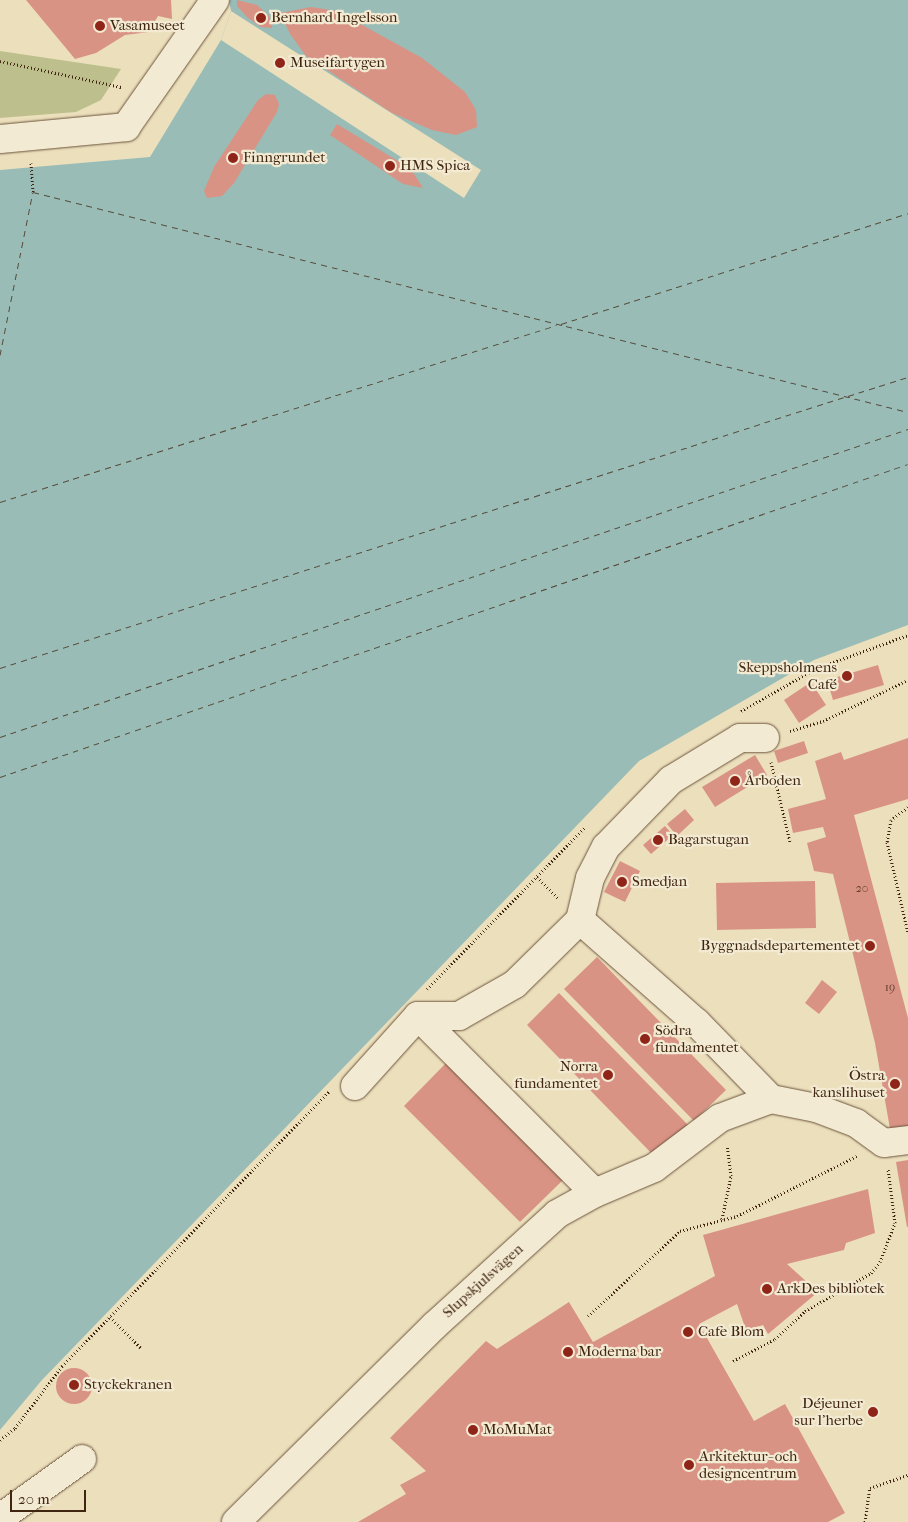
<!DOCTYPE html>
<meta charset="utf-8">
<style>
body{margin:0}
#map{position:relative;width:908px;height:1522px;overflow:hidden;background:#ecdfbc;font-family:"IM FELL French Canon",serif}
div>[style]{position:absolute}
.green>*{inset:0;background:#bdc08d}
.water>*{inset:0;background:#99bcb6}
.pier>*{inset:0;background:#ecdfbc}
.ferry>*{height:1px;margin-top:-0.5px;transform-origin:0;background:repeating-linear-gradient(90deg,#564c3a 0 6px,transparent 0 11px)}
.building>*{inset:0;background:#d99385}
.round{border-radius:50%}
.path>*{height:3px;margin-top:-1.5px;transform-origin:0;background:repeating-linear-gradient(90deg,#402611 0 1px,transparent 0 3.5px)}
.roads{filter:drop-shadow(0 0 1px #6b543c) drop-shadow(0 0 1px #6b543c)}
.minor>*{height:28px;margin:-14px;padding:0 14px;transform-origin:14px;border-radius:14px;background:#f3ead3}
.dots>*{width:14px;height:14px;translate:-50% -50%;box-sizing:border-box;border:2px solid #f3ead3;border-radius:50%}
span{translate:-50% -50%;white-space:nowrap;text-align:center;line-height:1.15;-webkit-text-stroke:4.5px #f3ead3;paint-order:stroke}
.number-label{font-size:12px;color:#66412e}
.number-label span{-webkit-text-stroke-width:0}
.poi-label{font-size:15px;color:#402611}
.left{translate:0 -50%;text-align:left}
.right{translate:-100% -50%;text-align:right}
.street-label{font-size:15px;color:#402611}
.scale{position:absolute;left:10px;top:1490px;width:76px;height:22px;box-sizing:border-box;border:2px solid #402611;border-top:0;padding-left:6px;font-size:15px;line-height:18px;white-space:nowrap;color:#402611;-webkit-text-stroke:4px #f3ead3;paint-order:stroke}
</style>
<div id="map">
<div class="green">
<i style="clip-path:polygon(0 51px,121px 69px,101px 100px,76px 112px,0 118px)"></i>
</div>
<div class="water">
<i style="clip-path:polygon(229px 0,908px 0,908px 625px,814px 660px,639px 761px,42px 1380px,0 1430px,0 170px,150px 157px,221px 40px,231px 11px)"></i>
</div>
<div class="pier">
<i style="clip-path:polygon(231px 11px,481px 170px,464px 198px,221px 40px)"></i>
</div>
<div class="ferry">
<i style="left:561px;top:324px;width:364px;rotate:-17.7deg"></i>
<i style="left:0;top:355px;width:166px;rotate:-78.6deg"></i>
<i style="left:33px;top:192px;width:902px;rotate:14.11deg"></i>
<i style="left:848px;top:396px;width:63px;rotate:-17.6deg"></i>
<i style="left:0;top:502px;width:584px;rotate:-17.63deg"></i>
<i style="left:0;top:668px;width:886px;rotate:-17.8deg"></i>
<i style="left:0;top:737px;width:959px;rotate:-18.74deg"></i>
<i style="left:0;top:777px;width:960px;rotate:-19.02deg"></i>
</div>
<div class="building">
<i style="clip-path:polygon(26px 0,171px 0,172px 19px,158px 16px,149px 32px,125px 35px,96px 53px,75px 59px)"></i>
<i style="clip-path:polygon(237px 0,257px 5px,269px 16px,272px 28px,261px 27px,248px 18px,237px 6px)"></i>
<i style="clip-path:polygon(311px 7px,337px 11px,422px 58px,465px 92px,476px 110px,477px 127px,456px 135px,432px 130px,392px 113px,306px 56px,290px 34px,280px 13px)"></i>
<i style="clip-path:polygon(266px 94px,275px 95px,279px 104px,277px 112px,234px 183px,222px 196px,207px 198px,204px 191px,214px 167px,258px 100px)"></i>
<i style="clip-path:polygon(337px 124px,411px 169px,423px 188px,403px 184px,330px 135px)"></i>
<i style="clip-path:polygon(878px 665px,884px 685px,833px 700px,827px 680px)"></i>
<i style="clip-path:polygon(811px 682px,826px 705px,799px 723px,784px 700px)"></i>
<i style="clip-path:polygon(908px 738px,908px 799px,854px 815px,908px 1018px,908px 1126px,890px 1129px,875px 1043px,833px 874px,814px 871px,807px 843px,826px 837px,823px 827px,793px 833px,788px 809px,826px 799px,815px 761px,841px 752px,844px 760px)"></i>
<i style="clip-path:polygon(804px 741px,808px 753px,778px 763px,774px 751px)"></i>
<i style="clip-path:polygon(755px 755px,767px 775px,715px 807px,702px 787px)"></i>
<i style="clip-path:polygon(685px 809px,694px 820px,677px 836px,667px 824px)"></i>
<i style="clip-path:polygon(665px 826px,673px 835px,651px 854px,643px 845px)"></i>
<i style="clip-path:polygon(620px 861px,640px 871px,625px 902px,604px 892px)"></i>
<i style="clip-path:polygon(815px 881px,816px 928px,717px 930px,716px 883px)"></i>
<i style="clip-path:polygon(597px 957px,726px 1090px,694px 1121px,564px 989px)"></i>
<i style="clip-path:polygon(822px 980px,837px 992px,819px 1014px,805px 1003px)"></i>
<i style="clip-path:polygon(559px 993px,689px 1126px,656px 1158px,527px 1025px)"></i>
<i style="clip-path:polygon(447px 1062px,564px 1179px,520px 1222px,404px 1106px)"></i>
<i style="clip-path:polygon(908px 1160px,908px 1227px,907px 1227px,896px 1162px)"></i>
<i style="clip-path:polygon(868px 1189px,875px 1233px,846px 1243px,844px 1250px,787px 1264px,818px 1292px,768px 1334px,763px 1325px,746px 1330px,737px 1304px,699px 1324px,754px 1421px,785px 1404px,845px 1513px,828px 1522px,358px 1522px,406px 1494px,400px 1485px,426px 1471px,390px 1438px,486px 1341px,497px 1349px,569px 1302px,593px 1342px,715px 1276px,703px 1235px)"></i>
<i class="round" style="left:56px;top:1368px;width:36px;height:36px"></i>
</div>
<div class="path">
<i style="left:0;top:61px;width:124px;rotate:12.1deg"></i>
<i style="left:31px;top:163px;width:29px;rotate:86deg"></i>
<i style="left:741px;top:711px;width:87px;rotate:-29.5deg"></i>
<i style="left:817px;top:668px;width:97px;rotate:-19.9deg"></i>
<i style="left:790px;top:731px;width:34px;rotate:-17deg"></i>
<i style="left:823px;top:721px;width:94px;rotate:-25.8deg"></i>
<i style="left:771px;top:762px;width:82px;rotate:76.6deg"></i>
<i style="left:908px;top:807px;width:21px;rotate:143deg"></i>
<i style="left:891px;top:820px;width:22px;rotate:100deg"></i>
<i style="left:887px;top:842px;width:93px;rotate:77deg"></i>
<i style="left:537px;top:877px;width:30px;rotate:45deg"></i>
<i style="left:427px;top:989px;width:226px;rotate:-45.7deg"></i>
<i style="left:722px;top:1219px;width:44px;rotate:-78.2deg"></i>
<i style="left:731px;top:1176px;width:31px;rotate:-97deg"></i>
<i style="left:588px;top:1316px;width:125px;rotate:-42.7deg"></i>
<i style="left:680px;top:1231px;width:59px;rotate:-14.7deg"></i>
<i style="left:737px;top:1216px;width:134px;rotate:-26.6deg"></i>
<i style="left:110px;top:1317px;width:44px;rotate:45deg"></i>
<i style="left:733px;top:1361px;width:47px;rotate:-27.6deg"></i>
<i style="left:775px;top:1339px;width:41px;rotate:-43deg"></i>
<i style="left:805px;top:1311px;width:76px;rotate:-29.9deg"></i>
<i style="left:871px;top:1273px;width:14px;rotate:-51deg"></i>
<i style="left:880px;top:1262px;width:42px;rotate:-69deg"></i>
<i style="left:895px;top:1223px;width:55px;rotate:-97.3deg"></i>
<i style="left:0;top:1440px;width:19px;rotate:-39deg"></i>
<i style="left:15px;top:1428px;width:78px;rotate:-52.8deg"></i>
<i style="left:62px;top:1366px;width:383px;rotate:-45.8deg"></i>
<i style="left:865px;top:1522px;width:34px;rotate:-82deg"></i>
<i style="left:870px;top:1488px;width:40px;rotate:-18.9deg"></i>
</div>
<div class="roads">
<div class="minor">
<i style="left:0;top:139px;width:127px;rotate:-5.4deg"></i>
<i style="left:126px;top:127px;width:155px;rotate:-55deg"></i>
<i style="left:580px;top:920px;width:43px;rotate:-76.6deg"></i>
<i style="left:590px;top:878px;width:35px;rotate:-63deg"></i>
<i style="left:606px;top:847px;width:93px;rotate:-45.9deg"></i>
<i style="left:671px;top:780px;width:81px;rotate:-31.3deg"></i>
<i style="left:740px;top:738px;width:25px"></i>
<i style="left:580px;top:920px;width:156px;rotate:41.4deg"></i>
<i style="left:697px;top:1023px;width:106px;rotate:45.8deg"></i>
<i style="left:418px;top:1016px;width:250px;rotate:45deg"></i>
<i style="left:355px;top:1086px;width:94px;rotate:-48deg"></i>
<i style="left:418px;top:1016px;width:41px"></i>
<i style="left:459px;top:1016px;width:64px;rotate:-29.7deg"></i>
<i style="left:515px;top:984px;width:91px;rotate:-44.6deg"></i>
<i style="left:0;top:1518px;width:101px;rotate:-35.7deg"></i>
<i style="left:236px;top:1522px;width:279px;rotate:-44.7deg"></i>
<i style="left:434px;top:1326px;width:166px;rotate:-42.3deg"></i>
<i style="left:557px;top:1214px;width:43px;rotate:-28.9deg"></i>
<i style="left:595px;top:1193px;width:64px;rotate:-23deg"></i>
<i style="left:654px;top:1168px;width:83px;rotate:-37.1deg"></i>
<i style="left:720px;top:1118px;width:54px;rotate:-20.4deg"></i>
<i style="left:771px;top:1099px;width:46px;rotate:11.3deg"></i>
<i style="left:816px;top:1108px;width:43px;rotate:20.6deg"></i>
<i style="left:856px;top:1123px;width:34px;rotate:36deg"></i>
<i style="left:884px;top:1143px;width:24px;rotate:-7deg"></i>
</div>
</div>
<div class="dots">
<i style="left:261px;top:18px;background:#8f2418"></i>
<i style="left:100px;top:26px;background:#8f2418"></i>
<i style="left:280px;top:63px;background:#8f2418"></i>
<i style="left:233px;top:158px;background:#8f2418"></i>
<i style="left:390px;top:166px;background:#8f2418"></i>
<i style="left:847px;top:676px;background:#8f2418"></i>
<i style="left:735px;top:781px;background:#8f2418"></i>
<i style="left:658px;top:840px;background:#8f2418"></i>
<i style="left:622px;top:882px;background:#8f2418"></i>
<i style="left:870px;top:946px;background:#8f2418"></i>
<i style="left:645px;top:1039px;background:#8f2418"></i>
<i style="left:608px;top:1075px;background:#8f2418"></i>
<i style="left:895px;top:1084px;background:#8f2418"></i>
<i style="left:767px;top:1289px;background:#8f2418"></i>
<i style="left:688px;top:1332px;background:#8f2418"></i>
<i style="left:568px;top:1352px;background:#8f2418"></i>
<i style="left:74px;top:1385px;background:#8f2418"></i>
<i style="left:873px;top:1412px;background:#8f2418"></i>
<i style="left:473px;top:1430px;background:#8f2418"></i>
<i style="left:689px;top:1465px;background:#8f2418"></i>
</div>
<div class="number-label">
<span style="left:862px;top:889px">20</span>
<span style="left:890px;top:988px">19</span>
</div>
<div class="poi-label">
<span class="left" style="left:271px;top:18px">Bernhard Ingelsson</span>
<span class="left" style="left:110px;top:26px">Vasamuseet</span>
<span class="left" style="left:290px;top:63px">Museifartygen</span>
<span class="left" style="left:243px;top:158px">Finngrundet</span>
<span class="left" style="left:400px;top:166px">HMS Spica</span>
<span class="right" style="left:837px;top:676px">Skeppsholmens<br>Café</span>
<span class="left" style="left:745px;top:781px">Årboden</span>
<span class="left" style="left:668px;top:840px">Bagarstugan</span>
<span class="left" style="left:632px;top:882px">Smedjan</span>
<span class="right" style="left:860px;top:946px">Byggnadsdepartementet</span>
<span class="left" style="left:655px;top:1039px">Södra<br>fundamentet</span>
<span class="right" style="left:598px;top:1075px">Norra<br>fundamentet</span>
<span class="right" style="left:885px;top:1084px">Östra<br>kanslihuset</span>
<span class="left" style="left:777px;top:1289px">ArkDes bibliotek</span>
<span class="left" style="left:698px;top:1332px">Cafe Blom</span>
<span class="left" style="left:578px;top:1352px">Moderna bar</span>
<span class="left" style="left:84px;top:1385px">Styckekranen</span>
<span class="right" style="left:863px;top:1412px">Déjeuner<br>sur l'herbe</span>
<span class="left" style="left:483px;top:1430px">MoMuMat</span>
<span class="left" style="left:699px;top:1465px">Arkitektur- och<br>designcentrum</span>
</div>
<div class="street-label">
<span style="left:483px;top:1281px;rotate:-42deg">Slupskjulsvägen</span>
</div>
<div class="scale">20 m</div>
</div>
